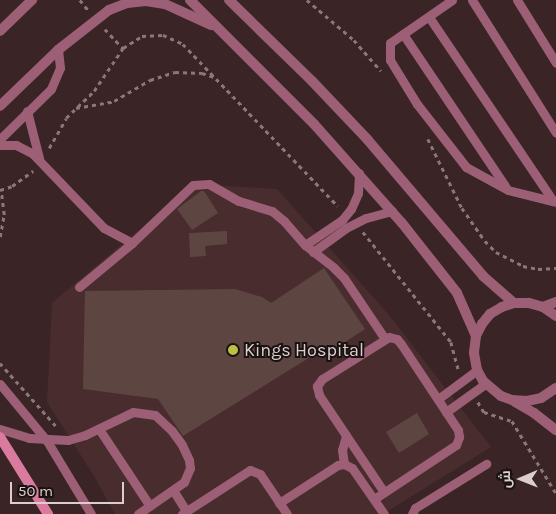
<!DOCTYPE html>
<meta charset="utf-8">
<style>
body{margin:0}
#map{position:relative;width:556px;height:514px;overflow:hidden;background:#3a2426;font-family:Karla,Cairo,sans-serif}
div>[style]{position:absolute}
.built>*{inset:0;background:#492c2e}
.building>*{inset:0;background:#5d4641}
.path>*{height:2.5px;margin-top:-1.25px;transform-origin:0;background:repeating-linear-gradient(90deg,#8a7778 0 4px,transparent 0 8px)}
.service>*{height:9px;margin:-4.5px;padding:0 4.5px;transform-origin:4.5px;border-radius:4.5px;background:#9c5f75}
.tertiary>*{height:10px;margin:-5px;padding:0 5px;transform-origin:5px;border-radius:5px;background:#9c5f75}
.secondary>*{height:10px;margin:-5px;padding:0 5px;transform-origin:5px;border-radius:5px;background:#db7a9f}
.dots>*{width:14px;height:14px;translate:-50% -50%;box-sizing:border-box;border:2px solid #1a1111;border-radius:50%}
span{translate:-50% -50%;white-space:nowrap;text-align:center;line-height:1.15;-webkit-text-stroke:4px #1a1111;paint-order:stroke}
.poi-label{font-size:18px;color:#ddcece}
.left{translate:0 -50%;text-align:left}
.north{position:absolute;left:496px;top:454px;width:50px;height:50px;-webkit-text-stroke:4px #1a1111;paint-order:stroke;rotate:269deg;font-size:14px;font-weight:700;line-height:20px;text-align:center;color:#ddcece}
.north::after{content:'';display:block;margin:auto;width:18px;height:22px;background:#ddcece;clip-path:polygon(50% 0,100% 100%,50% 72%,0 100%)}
.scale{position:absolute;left:10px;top:482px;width:114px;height:22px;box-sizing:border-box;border:2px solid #ddcece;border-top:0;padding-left:6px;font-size:15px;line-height:18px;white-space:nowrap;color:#ddcece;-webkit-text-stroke:4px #1a1111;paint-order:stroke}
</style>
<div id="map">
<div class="built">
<i style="clip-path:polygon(193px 184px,277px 189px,389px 315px,491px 447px,388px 511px,389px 514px,115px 514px,94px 476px,47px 402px,52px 303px)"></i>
</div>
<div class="building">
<i style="clip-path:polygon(201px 191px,204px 191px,218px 213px,192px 230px,177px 209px)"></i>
<i style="clip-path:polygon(227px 231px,227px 244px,205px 246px,206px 256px,190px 257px,189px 233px)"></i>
<i style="clip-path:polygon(324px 268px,365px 329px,324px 356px,320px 351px,183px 436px,158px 399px,83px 389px,85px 291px,235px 289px,262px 297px,271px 303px)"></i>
<i style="clip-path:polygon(417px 413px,429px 434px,399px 453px,386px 432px)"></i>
</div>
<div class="path">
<i style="left:80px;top:0;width:13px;rotate:51deg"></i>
<i style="left:307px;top:0;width:62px;rotate:40.4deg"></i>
<i style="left:354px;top:40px;width:41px;rotate:48.9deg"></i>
<i style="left:105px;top:29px;width:26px;rotate:47deg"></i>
<i style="left:76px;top:108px;width:39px;rotate:-10deg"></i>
<i style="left:114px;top:101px;width:42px;rotate:-30.3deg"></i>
<i style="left:150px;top:80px;width:26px;rotate:-18deg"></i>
<i style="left:175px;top:72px;width:27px;rotate:2deg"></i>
<i style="left:202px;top:73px;width:13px;rotate:18deg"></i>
<i style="left:428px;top:139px;width:77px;rotate:63.8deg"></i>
<i style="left:462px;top:208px;width:40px;rotate:55.1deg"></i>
<i style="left:485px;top:241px;width:16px;rotate:45deg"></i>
<i style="left:496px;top:252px;width:30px;rotate:27deg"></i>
<i style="left:523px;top:266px;width:15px;rotate:11deg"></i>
<i style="left:538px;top:269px;width:18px;rotate:-3deg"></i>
<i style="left:49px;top:148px;width:34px;rotate:-60deg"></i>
<i style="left:66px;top:118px;width:39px;rotate:-44deg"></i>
<i style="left:94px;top:91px;width:52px;rotate:-56deg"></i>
<i style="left:123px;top:48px;width:22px;rotate:-32deg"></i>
<i style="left:142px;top:36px;width:21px;rotate:-3deg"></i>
<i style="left:163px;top:35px;width:22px;rotate:24deg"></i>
<i style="left:183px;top:44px;width:224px;rotate:46.3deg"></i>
<i style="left:0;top:190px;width:13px;rotate:-18deg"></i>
<i style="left:12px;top:186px;width:26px;rotate:-36deg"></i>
<i style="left:363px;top:232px;width:141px;rotate:51.3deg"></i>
<i style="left:451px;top:342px;width:28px;rotate:75deg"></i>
<i style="left:0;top:237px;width:22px;rotate:-80deg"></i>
<i style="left:4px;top:215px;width:25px;rotate:-97deg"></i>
<i style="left:0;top:363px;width:86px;rotate:48.3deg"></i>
<i style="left:478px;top:402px;width:12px;rotate:59deg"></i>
<i style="left:484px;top:412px;width:29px;rotate:18deg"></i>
<i style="left:512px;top:421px;width:84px;rotate:58.6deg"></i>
</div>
<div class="service">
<i style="left:452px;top:0;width:75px;rotate:145.3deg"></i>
<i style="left:390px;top:43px;width:17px;rotate:90deg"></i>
<i style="left:390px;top:60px;width:52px;rotate:58.5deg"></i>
<i style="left:417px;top:104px;width:80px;rotate:52.1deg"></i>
<i style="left:466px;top:167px;width:48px;rotate:28.7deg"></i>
<i style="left:508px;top:190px;width:49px;rotate:14deg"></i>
<i style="left:472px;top:0;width:157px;rotate:57.7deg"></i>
<i style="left:517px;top:0;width:74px;rotate:58.2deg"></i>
<i style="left:429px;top:17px;width:222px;rotate:56deg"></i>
<i style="left:403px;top:34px;width:184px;rotate:56.1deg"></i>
<i style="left:27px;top:111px;width:49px;rotate:75.7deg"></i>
<i style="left:0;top:139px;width:71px;rotate:-44.4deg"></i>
<i style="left:51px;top:89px;width:23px;rotate:-67deg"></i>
<i style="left:60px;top:68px;width:18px;rotate:-96deg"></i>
<i style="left:0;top:145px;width:16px"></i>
<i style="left:16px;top:145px;width:18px;rotate:27deg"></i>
<i style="left:32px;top:153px;width:104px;rotate:46.2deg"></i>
<i style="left:104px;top:228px;width:32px;rotate:28deg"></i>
<i style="left:132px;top:243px;width:84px;rotate:-43.6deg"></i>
<i style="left:193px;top:185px;width:16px;rotate:-4deg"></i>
<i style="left:209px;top:184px;width:34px;rotate:30deg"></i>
<i style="left:239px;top:201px;width:34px;rotate:17deg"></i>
<i style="left:272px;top:211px;width:16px;rotate:40deg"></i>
<i style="left:284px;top:221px;width:32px;rotate:49deg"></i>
<i style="left:305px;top:245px;width:37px;rotate:38deg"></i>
<i style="left:334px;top:268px;width:14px;rotate:45deg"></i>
<i style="left:344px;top:278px;width:73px;rotate:56.1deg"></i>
<i style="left:305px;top:245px;width:45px;rotate:-34deg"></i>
<i style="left:342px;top:220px;width:14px;rotate:-51deg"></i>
<i style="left:351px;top:209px;width:17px;rotate:-66deg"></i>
<i style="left:358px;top:193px;width:20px;rotate:-87deg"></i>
<i style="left:313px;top:252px;width:41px;rotate:-36deg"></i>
<i style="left:346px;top:228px;width:22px;rotate:-27deg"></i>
<i style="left:366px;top:218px;width:27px;rotate:-15deg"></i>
<i style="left:79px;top:287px;width:69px;rotate:-39.7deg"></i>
<i style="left:0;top:384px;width:74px;rotate:50.5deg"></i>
<i style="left:47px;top:441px;width:85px;rotate:58.9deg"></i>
<i style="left:438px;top:399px;width:49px;rotate:-36.6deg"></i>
<i style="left:446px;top:412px;width:48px;rotate:-35.7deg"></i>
<i style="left:0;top:429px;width:30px;rotate:17deg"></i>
<i style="left:29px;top:438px;width:39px;rotate:3deg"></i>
<i style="left:68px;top:440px;width:18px;rotate:-16deg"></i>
<i style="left:85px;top:435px;width:53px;rotate:-25.6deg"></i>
<i style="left:133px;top:412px;width:22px;rotate:8deg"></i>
<i style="left:155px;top:415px;width:23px;rotate:43deg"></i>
<i style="left:172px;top:431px;width:17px;rotate:54deg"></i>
<i style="left:182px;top:445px;width:17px;rotate:65deg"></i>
<i style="left:189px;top:460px;width:8px;rotate:83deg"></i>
<i style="left:190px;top:468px;width:15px;rotate:113deg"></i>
<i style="left:184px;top:482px;width:56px;rotate:145.2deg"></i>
<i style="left:99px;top:429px;width:92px;rotate:56.5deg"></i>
<i style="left:344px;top:464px;width:14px;rotate:-98deg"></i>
<i style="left:342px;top:450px;width:15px;rotate:-74deg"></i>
<i style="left:173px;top:490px;width:25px;rotate:58deg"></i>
<i style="left:374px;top:499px;width:98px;rotate:-33.4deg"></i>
<i style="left:456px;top:445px;width:9px;rotate:-69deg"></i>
<i style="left:459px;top:437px;width:7px;rotate:-98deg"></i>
<i style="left:458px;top:430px;width:103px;rotate:-123.5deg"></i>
<i style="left:401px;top:344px;width:6px;rotate:-129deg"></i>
<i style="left:397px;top:339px;width:8px;rotate:-166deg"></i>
<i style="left:389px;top:337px;width:79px;rotate:147.9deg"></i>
<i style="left:322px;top:379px;width:9px;rotate:126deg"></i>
<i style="left:317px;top:386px;width:9px;rotate:77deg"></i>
<i style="left:319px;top:395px;width:117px;rotate:56.2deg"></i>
<i style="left:279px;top:503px;width:70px;rotate:-32.8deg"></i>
<i style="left:338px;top:465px;width:6px;rotate:-9deg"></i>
<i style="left:344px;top:464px;width:9px;rotate:27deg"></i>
<i style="left:352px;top:468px;width:56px;rotate:55.2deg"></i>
<i style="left:182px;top:514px;width:81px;rotate:-32.9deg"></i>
<i style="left:250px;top:470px;width:11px;rotate:22deg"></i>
<i style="left:260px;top:474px;width:48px;rotate:56deg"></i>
<i style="left:412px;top:514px;width:7px;rotate:-63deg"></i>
<i style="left:415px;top:508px;width:84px;rotate:-31.8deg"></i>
</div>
<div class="tertiary">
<i style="left:190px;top:0;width:175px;rotate:45deg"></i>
<i style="left:314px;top:124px;width:132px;rotate:48.4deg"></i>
<i style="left:402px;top:223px;width:89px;rotate:51.8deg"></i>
<i style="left:457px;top:293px;width:47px;rotate:66.2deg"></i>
<i style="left:229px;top:0;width:116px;rotate:44.3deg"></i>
<i style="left:312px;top:81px;width:80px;rotate:46.5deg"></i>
<i style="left:367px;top:139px;width:180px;rotate:49.7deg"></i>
<i style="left:483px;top:276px;width:41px;rotate:41.1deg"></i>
<i style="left:0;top:31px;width:45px;rotate:-44.1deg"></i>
<i style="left:0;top:106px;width:81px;rotate:-44deg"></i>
<i style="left:58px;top:50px;width:65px;rotate:-38.1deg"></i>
<i style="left:109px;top:10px;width:19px;rotate:-21deg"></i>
<i style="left:127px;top:3px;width:19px;rotate:-6deg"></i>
<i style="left:146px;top:1px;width:19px;rotate:9deg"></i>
<i style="left:165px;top:4px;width:51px;rotate:24.5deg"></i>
<i style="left:543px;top:307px;width:14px;rotate:-21deg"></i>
<i style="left:556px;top:316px;width:16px;rotate:-145deg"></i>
<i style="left:543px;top:307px;width:15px;rotate:-164deg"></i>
<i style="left:529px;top:303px;width:15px;rotate:180deg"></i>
<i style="left:514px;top:303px;width:13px;rotate:162deg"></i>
<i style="left:502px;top:307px;width:14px;rotate:150deg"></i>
<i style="left:490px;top:314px;width:13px;rotate:129deg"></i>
<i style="left:482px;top:324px;width:13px;rotate:117deg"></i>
<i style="left:476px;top:336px;width:17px;rotate:97deg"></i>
<i style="left:474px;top:353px;width:17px;rotate:80deg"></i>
<i style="left:477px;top:370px;width:13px;rotate:61deg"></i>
<i style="left:483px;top:381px;width:23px;rotate:40deg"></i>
<i style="left:501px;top:396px;width:12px;rotate:20deg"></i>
<i style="left:512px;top:400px;width:15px;rotate:4deg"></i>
<i style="left:527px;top:401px;width:14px;rotate:-12deg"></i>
<i style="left:541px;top:398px;width:18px;rotate:-34deg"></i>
<i style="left:515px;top:402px;width:22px;rotate:30deg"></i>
<i style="left:534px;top:413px;width:28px;rotate:38deg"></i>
</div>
<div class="secondary">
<i style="left:0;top:437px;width:91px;rotate:58.1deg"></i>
</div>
<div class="dots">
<i style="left:233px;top:350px;background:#bbc044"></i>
</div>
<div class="poi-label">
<span class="left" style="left:244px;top:350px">Kings Hospital</span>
</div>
<div class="north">ش</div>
<div class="scale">50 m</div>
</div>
